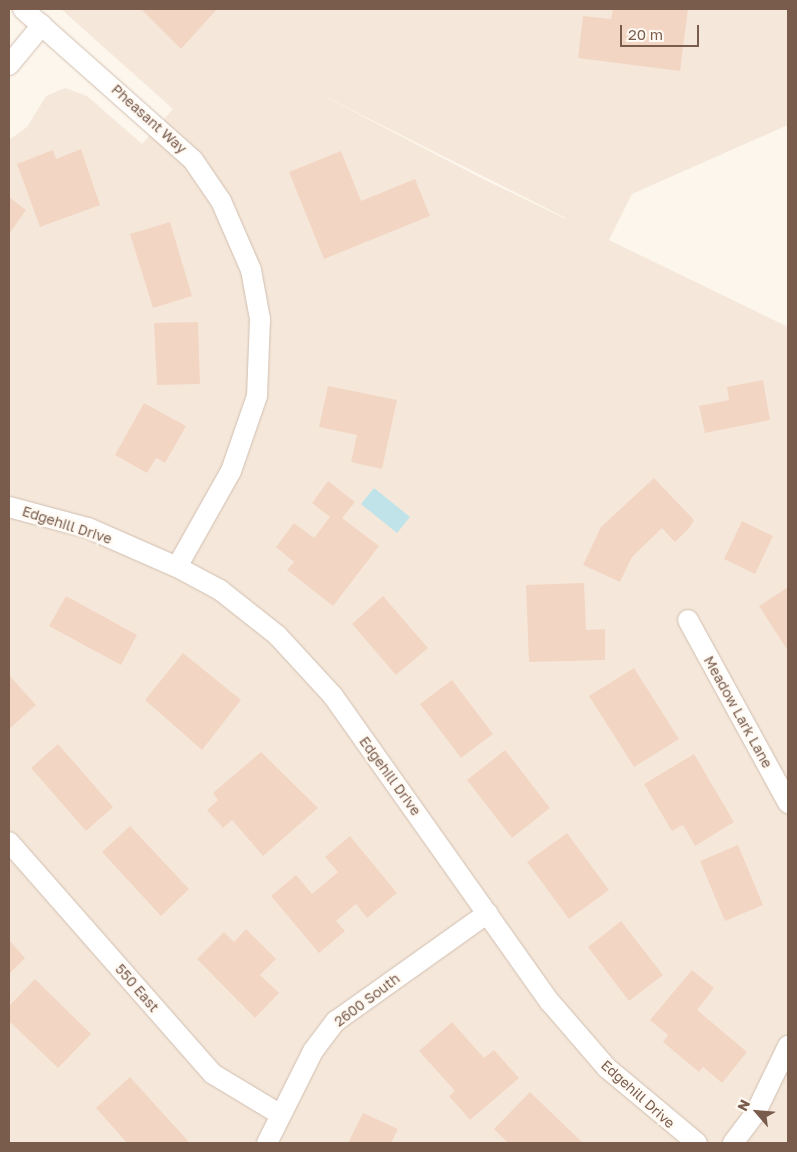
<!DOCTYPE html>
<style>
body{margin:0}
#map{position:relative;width:797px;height:1152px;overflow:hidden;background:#fdf6ec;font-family:"Golos Text",sans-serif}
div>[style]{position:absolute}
.residential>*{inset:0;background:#f5e8da}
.water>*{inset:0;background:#bfe3e8}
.building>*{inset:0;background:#f3d5c3}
.roads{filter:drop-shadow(0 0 1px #d1beb0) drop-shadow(0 0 1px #d1beb0)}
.minor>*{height:20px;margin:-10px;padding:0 10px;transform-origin:10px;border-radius:10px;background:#fff}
span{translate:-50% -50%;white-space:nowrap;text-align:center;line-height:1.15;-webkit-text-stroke:5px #fffaf3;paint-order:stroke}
.street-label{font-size:14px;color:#7a5c4d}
.frame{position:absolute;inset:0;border:10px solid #7a5c4d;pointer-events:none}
.north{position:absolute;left:732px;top:1087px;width:50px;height:50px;-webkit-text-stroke:4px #fffaf3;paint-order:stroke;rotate:297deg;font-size:14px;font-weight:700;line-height:20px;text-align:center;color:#7a5c4d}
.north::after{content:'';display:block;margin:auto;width:18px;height:22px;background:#7a5c4d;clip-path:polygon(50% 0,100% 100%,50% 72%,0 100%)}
.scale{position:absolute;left:620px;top:25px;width:79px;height:22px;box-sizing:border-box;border:2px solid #7a5c4d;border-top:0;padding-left:6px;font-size:15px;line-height:18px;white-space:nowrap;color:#7a5c4d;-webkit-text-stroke:4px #fffaf3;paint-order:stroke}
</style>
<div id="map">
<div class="residential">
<i style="clip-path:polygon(evenodd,61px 9px,788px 9px,788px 125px,632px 194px,609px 240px,788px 327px,788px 1143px,9px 1143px,9px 140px,27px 127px,46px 96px,65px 88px,87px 96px,142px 144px,173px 109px,61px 9px,314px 91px,566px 218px,566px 219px,481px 178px,314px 91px)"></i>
</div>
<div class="water">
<i style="clip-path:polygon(374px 488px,410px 517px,397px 533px,361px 504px)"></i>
</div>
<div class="building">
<i style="clip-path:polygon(141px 9px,217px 9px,181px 49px)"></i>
<i style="clip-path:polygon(613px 9px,688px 9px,680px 71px,578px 58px,583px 16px,611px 19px)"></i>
<i style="clip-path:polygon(81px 149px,100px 205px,40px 227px,17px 164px,53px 150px,56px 159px)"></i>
<i style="clip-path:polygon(341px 151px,361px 201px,415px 179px,430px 216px,324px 259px,289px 172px)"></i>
<i style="clip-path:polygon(9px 197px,26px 210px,9px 234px)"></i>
<i style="clip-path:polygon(170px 222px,192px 296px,153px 308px,130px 234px)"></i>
<i style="clip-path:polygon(198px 322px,200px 384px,157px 385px,154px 323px)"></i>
<i style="clip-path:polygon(763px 380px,770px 420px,705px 433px,699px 406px,729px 400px,727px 387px)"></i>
<i style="clip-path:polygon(328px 386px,397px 400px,382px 469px,351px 462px,357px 435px,319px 427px)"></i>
<i style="clip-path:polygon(144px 403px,186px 426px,165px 463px,156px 458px,147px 473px,115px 455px)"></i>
<i style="clip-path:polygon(654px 478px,694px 520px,690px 527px,675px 542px,662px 528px,632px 557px,620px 582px,583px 565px,601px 527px)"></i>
<i style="clip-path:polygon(328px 481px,355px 502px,342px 518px,379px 546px,333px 606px,287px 570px,294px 562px,276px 547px,294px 523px,314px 538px,330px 517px,312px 503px)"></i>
<i style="clip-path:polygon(742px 521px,773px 536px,755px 574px,724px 559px)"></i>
<i style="clip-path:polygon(584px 583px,586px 630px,605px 629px,605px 660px,529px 662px,526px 585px)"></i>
<i style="clip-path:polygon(788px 587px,788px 647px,786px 648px,759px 606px)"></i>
<i style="clip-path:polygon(66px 596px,137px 635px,121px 665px,49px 626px)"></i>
<i style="clip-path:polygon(383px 596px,428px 648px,396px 675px,352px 624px)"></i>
<i style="clip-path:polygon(183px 653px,241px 700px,202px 750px,145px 700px)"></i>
<i style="clip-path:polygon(634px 668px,679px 739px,634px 767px,589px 696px)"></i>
<i style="clip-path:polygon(9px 675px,36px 705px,9px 729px)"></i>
<i style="clip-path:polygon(452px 680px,493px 734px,461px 758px,420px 704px)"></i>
<i style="clip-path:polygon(58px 744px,113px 807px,86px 831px,31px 768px)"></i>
<i style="clip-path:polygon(505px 750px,550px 808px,512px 838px,467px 780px)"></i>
<i style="clip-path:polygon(261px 752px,318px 808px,263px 856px,232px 820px,223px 828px,207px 810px,218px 800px,213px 793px)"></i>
<i style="clip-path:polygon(694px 754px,734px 822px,695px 846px,683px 825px,672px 831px,644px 784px)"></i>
<i style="clip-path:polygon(130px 826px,189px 889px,161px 916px,102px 852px)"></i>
<i style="clip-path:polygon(567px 833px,609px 890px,569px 919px,527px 862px)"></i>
<i style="clip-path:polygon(350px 836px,397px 893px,367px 918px,356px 904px,336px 921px,345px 931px,319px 953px,271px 896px,296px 875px,312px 894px,338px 872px,325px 857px)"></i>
<i style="clip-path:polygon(738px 845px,763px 905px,725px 921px,700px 861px)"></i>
<i style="clip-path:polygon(621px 921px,663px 975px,629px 1001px,588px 947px)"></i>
<i style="clip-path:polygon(246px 929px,276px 959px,260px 975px,279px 993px,255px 1018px,197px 959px,224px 932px,234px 942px)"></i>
<i style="clip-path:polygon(9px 940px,25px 958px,9px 974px)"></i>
<i style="clip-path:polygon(692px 970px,714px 988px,697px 1010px,747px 1052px,722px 1083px,703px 1067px,699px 1072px,663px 1042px,668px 1035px,650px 1020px)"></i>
<i style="clip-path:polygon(35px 979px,91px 1034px,58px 1068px,9px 1021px,9px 1006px)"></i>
<i style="clip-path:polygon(452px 1022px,484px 1058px,494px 1050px,519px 1078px,470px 1120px,449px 1096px,455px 1091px,419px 1051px)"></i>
<i style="clip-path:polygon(130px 1077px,188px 1141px,186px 1143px,127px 1143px,96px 1108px)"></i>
<i style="clip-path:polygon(530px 1092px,583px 1143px,508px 1143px,494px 1129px)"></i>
<i style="clip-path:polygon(363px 1113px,398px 1129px,391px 1143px,348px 1143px)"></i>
</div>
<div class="roads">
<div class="minor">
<i style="left:23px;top:9px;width:227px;rotate:41.6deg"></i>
<i style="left:193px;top:160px;width:50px;rotate:55.7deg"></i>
<i style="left:221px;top:201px;width:75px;rotate:66.5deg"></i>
<i style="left:251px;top:270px;width:50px;rotate:79.6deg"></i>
<i style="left:260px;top:319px;width:77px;rotate:92.2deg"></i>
<i style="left:257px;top:396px;width:79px;rotate:109.1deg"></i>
<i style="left:231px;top:471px;width:110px;rotate:119.4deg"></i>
<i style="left:9px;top:65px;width:52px;rotate:-50.5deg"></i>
<i style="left:9px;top:507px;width:82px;rotate:14.9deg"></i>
<i style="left:88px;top:528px;width:97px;rotate:23.7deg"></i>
<i style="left:177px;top:567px;width:49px;rotate:28.1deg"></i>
<i style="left:220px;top:590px;width:73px;rotate:38.3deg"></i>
<i style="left:277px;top:635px;width:83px;rotate:47.4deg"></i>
<i style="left:333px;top:696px;width:375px;rotate:54.7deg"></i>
<i style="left:550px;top:1002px;width:87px;rotate:49.2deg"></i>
<i style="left:607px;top:1068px;width:117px;rotate:39.8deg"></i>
<i style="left:688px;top:620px;width:209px;rotate:61.3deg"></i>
<i style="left:9px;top:842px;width:309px;rotate:48.7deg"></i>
<i style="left:213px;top:1074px;width:79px;rotate:31.1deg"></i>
<i style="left:267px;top:1143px;width:103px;rotate:-63.4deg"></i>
<i style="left:313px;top:1051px;width:38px;rotate:-53deg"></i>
<i style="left:336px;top:1021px;width:186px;rotate:-35.4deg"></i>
<i style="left:733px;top:1143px;width:36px;rotate:-53deg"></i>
<i style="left:755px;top:1114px;width:76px;rotate:-64.1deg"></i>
</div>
</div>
<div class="street-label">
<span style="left:149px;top:119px;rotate:42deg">Pheasant Way</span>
<span style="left:67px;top:525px;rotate:18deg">Edgehill Drive</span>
<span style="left:738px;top:712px;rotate:61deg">Meadow Lark Lane</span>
<span style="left:390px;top:776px;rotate:54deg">Edgehill Drive</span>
<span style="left:137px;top:988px;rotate:49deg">550 East</span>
<span style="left:367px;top:1000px;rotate:-37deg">2600 South</span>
<span style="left:638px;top:1094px;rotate:42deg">Edgehill Drive</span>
</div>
<div class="frame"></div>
<div class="north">N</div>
<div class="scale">20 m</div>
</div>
